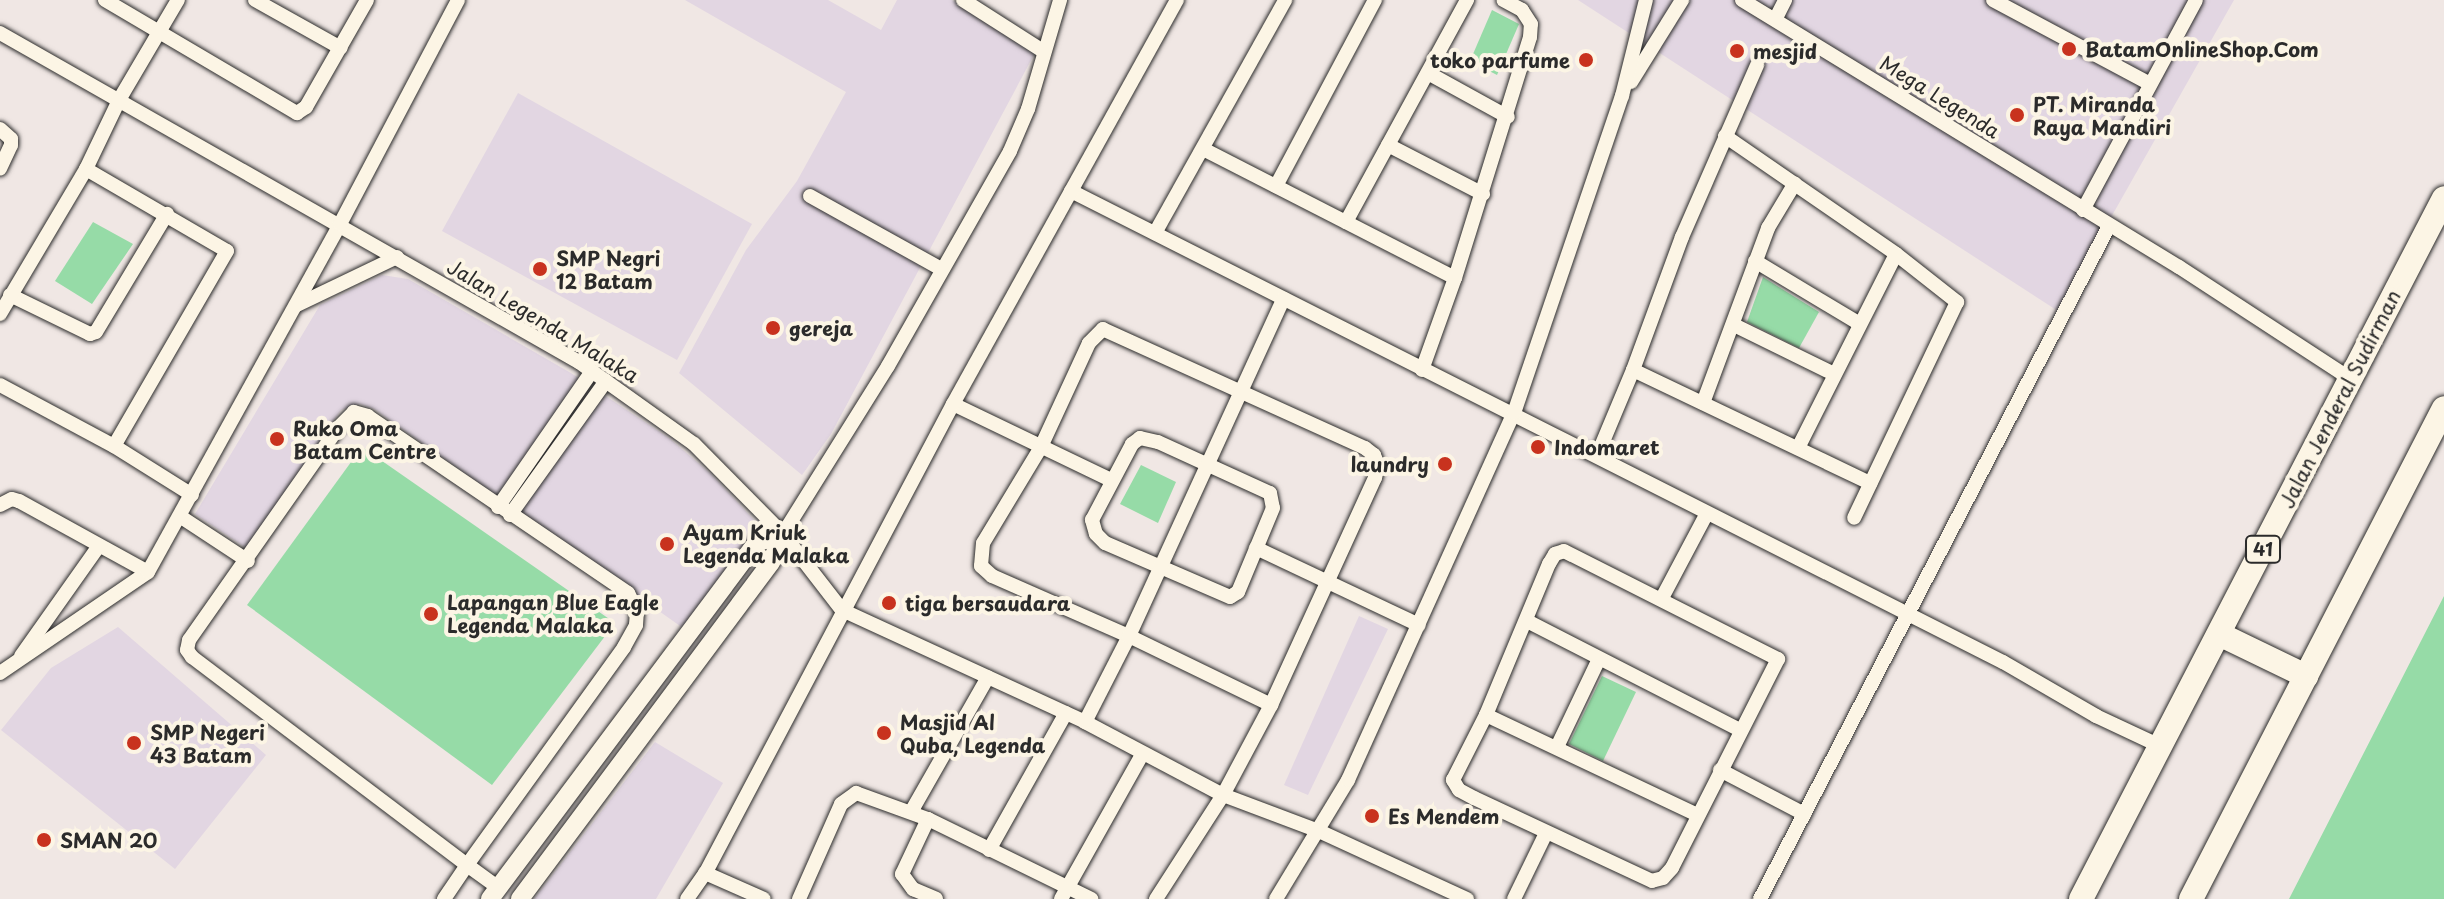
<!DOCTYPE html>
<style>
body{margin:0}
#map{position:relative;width:2444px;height:899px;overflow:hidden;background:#f0e7e4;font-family:"Playpen Sans",sans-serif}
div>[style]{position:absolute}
.built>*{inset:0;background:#e2d6e2}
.green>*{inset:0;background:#96dba7}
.roads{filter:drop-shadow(0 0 2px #2b2b2b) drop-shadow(0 0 2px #2b2b2b)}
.minor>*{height:14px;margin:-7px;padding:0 7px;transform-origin:7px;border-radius:7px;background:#fcf5e5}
.tertiary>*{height:18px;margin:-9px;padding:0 9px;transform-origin:9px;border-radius:9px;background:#fcf5e5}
.trunk>*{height:24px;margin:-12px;padding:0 12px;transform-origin:12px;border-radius:12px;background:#fcf5e5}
.dots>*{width:22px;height:22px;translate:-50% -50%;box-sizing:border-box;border:4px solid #fcf5e5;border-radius:50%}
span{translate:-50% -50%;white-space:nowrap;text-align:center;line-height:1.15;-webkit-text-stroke:8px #fcf5e5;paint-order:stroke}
.shield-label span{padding:2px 6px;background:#fcf5e5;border:2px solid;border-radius:6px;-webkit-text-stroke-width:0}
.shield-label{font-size:18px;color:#2b2b2b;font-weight:700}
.poi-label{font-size:20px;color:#2b2b2b;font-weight:700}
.left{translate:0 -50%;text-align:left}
.right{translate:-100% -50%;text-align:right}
.street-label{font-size:20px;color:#2b2b2b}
</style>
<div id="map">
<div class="built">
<i style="clip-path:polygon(685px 0,828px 0,881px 30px,897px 0,952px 0,1036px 51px,831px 434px,802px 475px,679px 373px,746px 250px,797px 181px,846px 92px)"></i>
<i style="clip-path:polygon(1578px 0,2234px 0,2058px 311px)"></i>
<i style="clip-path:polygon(518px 93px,752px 224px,677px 360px,442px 231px)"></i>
<i style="clip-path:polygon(382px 275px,408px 279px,571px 373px,669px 438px,711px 474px,771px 538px,697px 638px,374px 409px,360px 404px,341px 410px,246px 548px,195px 514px,320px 305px)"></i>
<i style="clip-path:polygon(1359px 616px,1388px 629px,1308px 795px,1284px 785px)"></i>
<i style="clip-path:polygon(118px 627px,266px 755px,175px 869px,1px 730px,51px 668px)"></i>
<i style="clip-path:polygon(655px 742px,723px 783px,656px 899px,534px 899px)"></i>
</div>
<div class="green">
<i style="clip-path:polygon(1492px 10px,1519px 24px,1497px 75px,1470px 61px)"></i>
<i style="clip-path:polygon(93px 222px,133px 244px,92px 304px,55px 281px)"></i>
<i style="clip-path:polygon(1763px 277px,1819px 312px,1799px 348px,1747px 322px)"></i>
<i style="clip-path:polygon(362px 447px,615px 623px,492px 785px,247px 605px)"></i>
<i style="clip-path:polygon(1141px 465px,1176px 482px,1158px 523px,1120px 504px)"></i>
<i style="clip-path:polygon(2444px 596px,2444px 899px,2289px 899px,2375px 731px)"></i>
<i style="clip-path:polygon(1602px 676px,1636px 692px,1603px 761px,1569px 744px)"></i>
</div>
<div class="roads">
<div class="minor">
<i style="left:105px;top:0;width:223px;rotate:30.5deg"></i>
<i style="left:297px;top:113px;width:11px;rotate:-34deg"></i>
<i style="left:306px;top:107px;width:123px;rotate:-60.3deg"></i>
<i style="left:255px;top:0;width:98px;rotate:29.2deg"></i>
<i style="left:963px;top:0;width:95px;rotate:32.5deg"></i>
<i style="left:1742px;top:0;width:512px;rotate:31.42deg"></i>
<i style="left:2179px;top:267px;width:205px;rotate:33.1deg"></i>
<i style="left:1993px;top:0;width:178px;rotate:28.1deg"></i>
<i style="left:1776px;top:18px;width:20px;rotate:-63deg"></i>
<i style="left:0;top:33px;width:666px;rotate:29.61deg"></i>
<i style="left:579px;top:362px;width:141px;rotate:35.5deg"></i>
<i style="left:694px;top:444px;width:127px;rotate:45.3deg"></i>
<i style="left:783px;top:534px;width:96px;rotate:52.2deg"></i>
<i style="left:842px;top:610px;width:268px;rotate:24.7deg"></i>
<i style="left:1085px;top:722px;width:156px;rotate:27.9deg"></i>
<i style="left:1223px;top:795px;width:103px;rotate:20.6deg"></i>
<i style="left:1319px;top:831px;width:163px;rotate:24.7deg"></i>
<i style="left:1428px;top:73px;width:91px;rotate:28.8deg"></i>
<i style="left:1631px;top:82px;width:97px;rotate:-58.1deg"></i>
<i style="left:0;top:129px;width:15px;rotate:42deg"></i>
<i style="left:11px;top:139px;width:6px;rotate:90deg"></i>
<i style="left:11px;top:145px;width:26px;rotate:115deg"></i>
<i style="left:1725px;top:136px;width:208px;rotate:34.6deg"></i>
<i style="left:1896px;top:254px;width:78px;rotate:38.2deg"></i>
<i style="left:1957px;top:302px;width:239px;rotate:115.5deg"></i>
<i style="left:1388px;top:145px;width:107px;rotate:27.3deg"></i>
<i style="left:1203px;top:149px;width:283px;rotate:27.1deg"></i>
<i style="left:86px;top:169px;width:163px;rotate:30.2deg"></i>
<i style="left:227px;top:251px;width:225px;rotate:120.1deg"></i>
<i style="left:1276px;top:186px;width:211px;rotate:-62deg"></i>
<i style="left:1071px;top:191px;width:1044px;rotate:26.81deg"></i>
<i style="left:2003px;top:662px;width:108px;rotate:30.1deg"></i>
<i style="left:2096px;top:716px;width:71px;rotate:25.1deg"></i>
<i style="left:810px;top:196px;width:150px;rotate:29.1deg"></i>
<i style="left:2083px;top:210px;width:238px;rotate:-61.7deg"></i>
<i style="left:1346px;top:222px;width:253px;rotate:-61.4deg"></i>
<i style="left:1155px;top:233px;width:267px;rotate:-60.8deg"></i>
<i style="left:1755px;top:261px;width:120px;rotate:31deg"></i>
<i style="left:10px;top:295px;width:89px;rotate:26deg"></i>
<i style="left:90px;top:334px;width:6px;rotate:-18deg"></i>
<i style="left:96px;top:332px;width:138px;rotate:-59deg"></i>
<i style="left:297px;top:305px;width:111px;rotate:-25.6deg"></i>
<i style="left:0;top:314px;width:169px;rotate:-59.3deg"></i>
<i style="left:86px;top:169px;width:76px;rotate:-64.4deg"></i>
<i style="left:119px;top:100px;width:116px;rotate:-59.5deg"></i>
<i style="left:1734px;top:325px;width:111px;rotate:26.1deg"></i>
<i style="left:1422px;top:370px;width:98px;rotate:-70.3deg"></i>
<i style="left:1455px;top:278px;width:252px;rotate:-72.7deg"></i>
<i style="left:1530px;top:37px;width:13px;rotate:-86deg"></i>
<i style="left:1531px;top:24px;width:17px;rotate:-123deg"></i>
<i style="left:1522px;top:10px;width:21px;rotate:-152deg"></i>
<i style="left:1633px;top:370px;width:263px;rotate:25.5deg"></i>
<i style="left:0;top:385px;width:129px;rotate:28.2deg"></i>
<i style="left:114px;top:446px;width:92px;rotate:32.1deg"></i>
<i style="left:1703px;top:403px;width:187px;rotate:-69.6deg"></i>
<i style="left:1768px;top:228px;width:52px;rotate:-59deg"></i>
<i style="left:953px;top:404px;width:175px;rotate:25.7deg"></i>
<i style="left:1140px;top:438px;width:18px;rotate:13deg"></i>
<i style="left:1158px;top:442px;width:123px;rotate:24.5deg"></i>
<i style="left:1270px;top:493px;width:15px;rotate:79deg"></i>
<i style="left:1273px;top:508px;width:91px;rotate:112.6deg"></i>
<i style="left:1238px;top:592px;width:9px;rotate:148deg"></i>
<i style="left:1230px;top:597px;width:136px;rotate:-156.6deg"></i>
<i style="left:1105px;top:543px;width:13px;rotate:-135deg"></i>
<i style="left:1096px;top:534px;width:15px;rotate:-106deg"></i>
<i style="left:1092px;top:520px;width:86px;rotate:-62.2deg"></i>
<i style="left:1132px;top:444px;width:10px;rotate:-37deg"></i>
<i style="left:1798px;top:448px;width:217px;rotate:-63.2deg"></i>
<i style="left:1597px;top:456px;width:93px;rotate:-67.3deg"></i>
<i style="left:1633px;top:370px;width:142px;rotate:-69.8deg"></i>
<i style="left:1682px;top:237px;width:188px;rotate:-66.4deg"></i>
<i style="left:0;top:505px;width:13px;rotate:-27deg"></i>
<i style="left:12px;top:499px;width:7px;rotate:16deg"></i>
<i style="left:19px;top:501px;width:147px;rotate:28.8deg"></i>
<i style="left:498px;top:507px;width:165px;rotate:-55.3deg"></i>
<i style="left:510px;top:515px;width:165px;rotate:-54.4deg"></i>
<i style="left:181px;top:517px;width:80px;rotate:33.3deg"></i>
<i style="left:783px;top:534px;width:198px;rotate:-58deg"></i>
<i style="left:888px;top:366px;width:247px;rotate:-60.4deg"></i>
<i style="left:1010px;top:151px;width:46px;rotate:-66.8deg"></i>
<i style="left:1028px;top:109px;width:114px;rotate:-73.6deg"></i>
<i style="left:1256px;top:548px;width:180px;rotate:25.3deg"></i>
<i style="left:1564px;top:551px;width:240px;rotate:26.8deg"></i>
<i style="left:1778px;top:659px;width:234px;rotate:116.9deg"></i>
<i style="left:1672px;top:868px;width:13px;rotate:132deg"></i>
<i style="left:1663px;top:878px;width:11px;rotate:165deg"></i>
<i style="left:1652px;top:881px;width:196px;rotate:-155deg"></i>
<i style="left:1474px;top:798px;width:17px;rotate:-152deg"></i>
<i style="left:1459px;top:790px;width:12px;rotate:-121deg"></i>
<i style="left:1453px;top:780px;width:73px;rotate:-63.1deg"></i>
<i style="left:1486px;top:715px;width:164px;rotate:-67.4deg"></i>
<i style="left:1549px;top:564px;width:12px;rotate:-59deg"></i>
<i style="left:1555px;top:554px;width:9px;rotate:-18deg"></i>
<i style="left:1662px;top:598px;width:96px;rotate:-62.1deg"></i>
<i style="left:1527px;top:621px;width:239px;rotate:27.1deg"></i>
<i style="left:21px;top:656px;width:135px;rotate:-54.7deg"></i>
<i style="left:0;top:673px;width:179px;rotate:-34.3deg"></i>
<i style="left:148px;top:572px;width:397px;rotate:-61.1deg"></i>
<i style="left:340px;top:224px;width:253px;rotate:-62.2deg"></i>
<i style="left:1486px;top:715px;width:234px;rotate:25.3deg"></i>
<i style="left:1085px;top:722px;width:97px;rotate:-62.9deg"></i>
<i style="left:1129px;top:636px;width:371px;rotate:-65.4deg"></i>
<i style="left:1557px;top:747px;width:98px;rotate:-64.5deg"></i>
<i style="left:1720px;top:770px;width:95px;rotate:27.6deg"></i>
<i style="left:911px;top:812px;width:155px;rotate:-60.3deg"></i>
<i style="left:928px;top:819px;width:61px;rotate:115.3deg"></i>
<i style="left:902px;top:874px;width:19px;rotate:54deg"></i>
<i style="left:913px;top:889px;width:25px;rotate:23deg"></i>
<i style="left:989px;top:850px;width:157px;rotate:-60.7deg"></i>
<i style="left:705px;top:873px;width:64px;rotate:23.8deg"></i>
<i style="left:444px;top:899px;width:41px;rotate:-55.9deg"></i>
<i style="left:467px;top:865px;width:269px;rotate:-54.2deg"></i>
<i style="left:624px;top:647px;width:25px;rotate:-61deg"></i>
<i style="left:636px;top:625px;width:13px;rotate:-86deg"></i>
<i style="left:637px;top:612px;width:21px;rotate:-115deg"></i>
<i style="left:628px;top:593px;width:315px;rotate:-145.8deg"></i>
<i style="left:368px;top:416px;width:15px;rotate:-164deg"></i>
<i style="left:354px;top:412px;width:23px;rotate:135deg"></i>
<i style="left:338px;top:428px;width:259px;rotate:125.1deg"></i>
<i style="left:189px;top:640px;width:10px;rotate:101deg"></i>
<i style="left:187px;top:650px;width:9px;rotate:54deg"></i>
<i style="left:192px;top:657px;width:345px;rotate:37.1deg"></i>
<i style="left:467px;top:865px;width:39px;rotate:36deg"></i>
<i style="left:687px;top:899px;width:33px;rotate:-55deg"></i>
<i style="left:706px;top:872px;width:529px;rotate:-62.18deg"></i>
<i style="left:953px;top:404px;width:462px;rotate:-61deg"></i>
<i style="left:799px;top:899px;width:104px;rotate:-66.1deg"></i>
<i style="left:841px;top:804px;width:19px;rotate:-36deg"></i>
<i style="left:856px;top:793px;width:77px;rotate:19.9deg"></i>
<i style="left:928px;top:819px;width:182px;rotate:26.1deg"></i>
<i style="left:1061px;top:899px;width:167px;rotate:-60.7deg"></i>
<i style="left:1156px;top:899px;width:124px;rotate:-57.2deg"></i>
<i style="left:1223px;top:795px;width:102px;rotate:-61.9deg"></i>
<i style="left:1271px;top:705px;width:250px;rotate:-65.4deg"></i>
<i style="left:1375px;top:478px;width:13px;rotate:-77deg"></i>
<i style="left:1378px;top:465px;width:11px;rotate:-112deg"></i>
<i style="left:1374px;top:455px;width:11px;rotate:-142deg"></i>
<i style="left:1365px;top:448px;width:288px;rotate:-155.6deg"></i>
<i style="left:1103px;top:329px;width:20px;rotate:135deg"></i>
<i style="left:1089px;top:343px;width:115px;rotate:114.8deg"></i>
<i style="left:1041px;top:447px;width:112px;rotate:121.1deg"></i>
<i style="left:983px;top:543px;width:23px;rotate:95deg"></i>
<i style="left:981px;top:566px;width:15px;rotate:42deg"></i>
<i style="left:992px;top:576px;width:150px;rotate:23.7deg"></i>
<i style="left:1129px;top:636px;width:158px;rotate:25.9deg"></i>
<i style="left:1276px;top:899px;width:139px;rotate:-58.8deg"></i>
<i style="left:1348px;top:780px;width:403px;rotate:-65.7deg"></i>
<i style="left:1514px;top:413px;width:335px;rotate:-71.2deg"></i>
<i style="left:1622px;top:96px;width:99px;rotate:-76deg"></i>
<i style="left:1514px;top:899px;width:73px;rotate:-64.1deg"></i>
<i style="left:1760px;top:899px;width:758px;rotate:-62.59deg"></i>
</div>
<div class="tertiary">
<i style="left:490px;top:899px;width:444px;rotate:-53.2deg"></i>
<i style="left:756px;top:543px;width:28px;rotate:-18deg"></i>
<i style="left:520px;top:899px;width:420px;rotate:-53.3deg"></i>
<i style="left:771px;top:562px;width:30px;rotate:-67deg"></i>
</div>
<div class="trunk">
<i style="left:2219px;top:634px;width:97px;rotate:25.8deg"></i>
<i style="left:2081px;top:899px;width:789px;rotate:-62.62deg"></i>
<i style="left:2191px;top:899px;width:552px;rotate:-62.74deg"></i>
</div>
</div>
<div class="dots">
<i style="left:2069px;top:49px;background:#c8321e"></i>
<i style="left:1737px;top:51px;background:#c8321e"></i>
<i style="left:1586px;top:60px;background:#c8321e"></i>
<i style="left:2017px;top:115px;background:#c8321e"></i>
<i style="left:540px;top:269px;background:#c8321e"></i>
<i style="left:773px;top:328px;background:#c8321e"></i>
<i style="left:277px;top:439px;background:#c8321e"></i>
<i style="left:1538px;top:447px;background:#c8321e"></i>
<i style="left:1445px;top:464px;background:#c8321e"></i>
<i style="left:667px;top:544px;background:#c8321e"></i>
<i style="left:889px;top:603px;background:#c8321e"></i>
<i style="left:431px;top:614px;background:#c8321e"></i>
<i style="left:884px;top:733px;background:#c8321e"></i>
<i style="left:134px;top:743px;background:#c8321e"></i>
<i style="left:1372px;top:816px;background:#c8321e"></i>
<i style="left:44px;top:840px;background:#c8321e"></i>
</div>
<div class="shield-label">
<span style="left:2263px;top:549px">41</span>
</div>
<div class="poi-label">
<span class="left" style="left:2085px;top:49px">BatamOnlineShop.Com</span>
<span class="left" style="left:1753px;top:51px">mesjid</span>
<span class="right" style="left:1570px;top:60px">toko parfume</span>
<span class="left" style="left:2033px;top:116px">PT. Miranda<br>Raya Mandiri</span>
<span class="left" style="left:556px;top:270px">SMP Negri<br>12 Batam</span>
<span class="left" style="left:789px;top:328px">gereja</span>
<span class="left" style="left:293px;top:440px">Ruko Oma<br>Batam Centre</span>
<span class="left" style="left:1554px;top:447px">Indomaret</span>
<span class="right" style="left:1429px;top:464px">laundry</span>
<span class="left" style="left:683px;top:544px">Ayam Kriuk<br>Legenda Malaka</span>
<span class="left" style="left:447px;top:614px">Lapangan Blue Eagle<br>Legenda Malaka</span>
<span class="left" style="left:905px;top:603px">tiga bersaudara</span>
<span class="left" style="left:900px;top:734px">Masjid Al<br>Quba, Legenda</span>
<span class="left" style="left:150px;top:744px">SMP Negeri<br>43 Batam</span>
<span class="left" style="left:1388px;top:816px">Es Mendem</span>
<span class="left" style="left:60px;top:840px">SMAN 20</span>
</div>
<div class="street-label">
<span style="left:1940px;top:97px;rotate:32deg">Mega Legenda</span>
<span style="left:543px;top:321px;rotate:31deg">Jalan Legenda Malaka</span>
<span style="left:2340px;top:399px;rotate:-63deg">Jalan Jenderal Sudirman</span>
</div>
</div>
